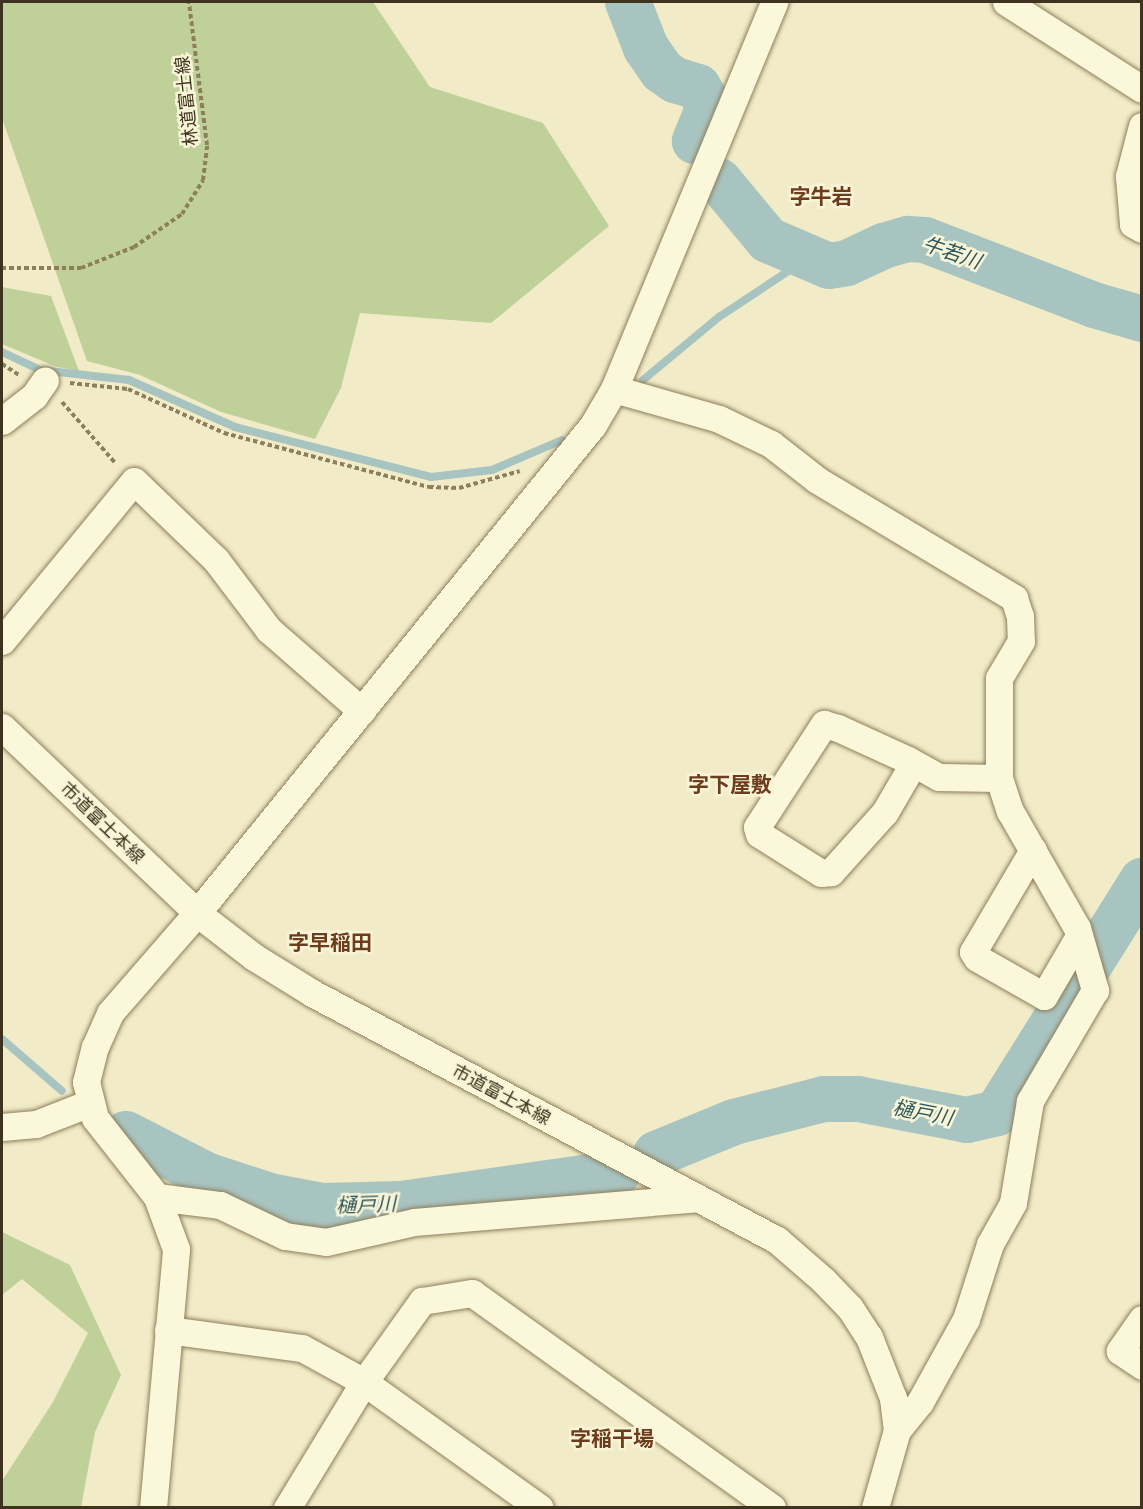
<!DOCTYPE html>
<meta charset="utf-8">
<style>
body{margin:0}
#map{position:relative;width:1143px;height:1509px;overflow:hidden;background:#f1ecc7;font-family:"IBM Plex Serif","Noto Sans JP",serif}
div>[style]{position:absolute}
.green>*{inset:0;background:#bfd099}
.stream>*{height:8px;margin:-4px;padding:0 4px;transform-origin:4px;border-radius:4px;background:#a8c4c1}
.river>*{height:46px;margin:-23px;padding:0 23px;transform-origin:23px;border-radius:23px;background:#a8c4c1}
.path>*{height:4px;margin-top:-2px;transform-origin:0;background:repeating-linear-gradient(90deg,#8e7f5b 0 4.5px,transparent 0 7.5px)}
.roads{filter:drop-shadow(0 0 2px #8e7f5b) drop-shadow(0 0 2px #8e7f5b)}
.minor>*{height:27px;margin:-13.5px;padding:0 13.5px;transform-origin:13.5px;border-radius:13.5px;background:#fbf7db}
span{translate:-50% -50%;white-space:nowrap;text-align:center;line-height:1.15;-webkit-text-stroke:5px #f8f4d7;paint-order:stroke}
.street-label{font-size:18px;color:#3d331f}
.water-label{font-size:20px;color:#2e585e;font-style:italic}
.quarter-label{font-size:21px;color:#6c3c1c;font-weight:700}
.frame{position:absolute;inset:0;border:3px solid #3d331f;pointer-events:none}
</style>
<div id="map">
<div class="green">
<i style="clip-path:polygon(2px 2px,373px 2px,430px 87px,543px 123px,609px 226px,491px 323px,360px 313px,341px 388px,315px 439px,221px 412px,140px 375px,87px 361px,2px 118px)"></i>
<i style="clip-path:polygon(2px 287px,51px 296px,79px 371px,57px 367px,2px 344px)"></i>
<i style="clip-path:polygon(2px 1232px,70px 1265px,121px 1375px,95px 1432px,81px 1507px,2px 1507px,2px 1481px,53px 1402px,88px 1333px,22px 1279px,2px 1295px)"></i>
</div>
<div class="stream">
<i style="left:2px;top:352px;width:42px;rotate:25.3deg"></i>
<i style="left:40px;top:370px;width:90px;rotate:6.4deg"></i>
<i style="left:129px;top:380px;width:116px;rotate:23.9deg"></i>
<i style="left:235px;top:427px;width:202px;rotate:14.3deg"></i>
<i style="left:431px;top:477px;width:61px;rotate:-6.5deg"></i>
<i style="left:492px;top:470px;width:76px;rotate:-23.2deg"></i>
<i style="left:643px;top:380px;width:99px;rotate:-39.7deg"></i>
<i style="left:719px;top:317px;width:107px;rotate:-33.5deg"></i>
<i style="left:2px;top:1039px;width:79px;rotate:40.9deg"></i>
</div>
<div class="river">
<i style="left:628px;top:2px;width:49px;rotate:68.6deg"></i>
<i style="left:646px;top:48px;width:28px;rotate:55deg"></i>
<i style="left:662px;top:71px;width:16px;rotate:35deg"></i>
<i style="left:675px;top:80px;width:24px;rotate:17deg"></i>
<i style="left:698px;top:87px;width:22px;rotate:60deg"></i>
<i style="left:709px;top:106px;width:38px;rotate:112deg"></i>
<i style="left:719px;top:181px;width:77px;rotate:50.3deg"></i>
<i style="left:768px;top:240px;width:66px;rotate:23.1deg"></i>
<i style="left:829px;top:266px;width:18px;rotate:-9deg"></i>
<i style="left:847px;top:263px;width:40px;rotate:-25deg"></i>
<i style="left:883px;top:246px;width:26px;rotate:-16deg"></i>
<i style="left:908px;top:239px;width:17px;rotate:3deg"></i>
<i style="left:925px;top:240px;width:181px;rotate:21deg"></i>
<i style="left:1094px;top:305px;width:50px;rotate:16.3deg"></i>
<i style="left:126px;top:1134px;width:90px;rotate:27.1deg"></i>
<i style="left:206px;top:1175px;width:67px;rotate:18.2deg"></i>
<i style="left:270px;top:1196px;width:54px;rotate:10.7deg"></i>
<i style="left:323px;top:1206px;width:78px;rotate:-1.5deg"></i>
<i style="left:401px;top:1204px;width:219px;rotate:-8.1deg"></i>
<i style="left:656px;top:1154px;width:84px;rotate:-22.3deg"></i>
<i style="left:734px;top:1122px;width:93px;rotate:-14.3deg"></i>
<i style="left:824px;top:1099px;width:34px"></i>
<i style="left:858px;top:1099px;width:111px;rotate:10.9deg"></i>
<i style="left:967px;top:1120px;width:31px;rotate:-13deg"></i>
<i style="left:997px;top:1113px;width:274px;rotate:-58deg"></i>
</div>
<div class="path">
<i style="left:2px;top:268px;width:79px"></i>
<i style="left:81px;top:268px;width:57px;rotate:-21.6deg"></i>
<i style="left:134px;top:247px;width:58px;rotate:-34.5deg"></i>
<i style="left:182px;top:214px;width:40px;rotate:-58deg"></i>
<i style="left:203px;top:180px;width:35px;rotate:-83deg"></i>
<i style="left:207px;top:145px;width:144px;rotate:-97.2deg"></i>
<i style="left:2px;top:364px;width:20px;rotate:33deg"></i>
<i style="left:70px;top:383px;width:58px;rotate:5.9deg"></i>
<i style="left:128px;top:389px;width:106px;rotate:24.6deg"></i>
<i style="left:224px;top:433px;width:212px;rotate:14.8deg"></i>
<i style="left:429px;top:487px;width:30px;rotate:2deg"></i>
<i style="left:459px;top:488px;width:63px;rotate:-15.6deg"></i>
<i style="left:62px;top:402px;width:82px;rotate:48.9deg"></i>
</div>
<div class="roads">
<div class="minor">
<i style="left:1006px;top:2px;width:161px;rotate:32.6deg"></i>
<i style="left:1142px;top:126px;width:52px;rotate:104.6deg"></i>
<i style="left:1129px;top:176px;width:48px;rotate:85.2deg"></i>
<i style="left:1133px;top:224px;width:10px;rotate:29deg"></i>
<i style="left:614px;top:389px;width:109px;rotate:15.9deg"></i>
<i style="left:719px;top:419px;width:58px;rotate:25.7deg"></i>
<i style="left:771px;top:444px;width:58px;rotate:38deg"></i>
<i style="left:817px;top:480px;width:230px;rotate:30.9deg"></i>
<i style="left:1014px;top:598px;width:19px;rotate:72deg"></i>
<i style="left:1020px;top:616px;width:25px;rotate:88deg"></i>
<i style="left:1021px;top:641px;width:43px;rotate:120.7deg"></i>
<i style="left:999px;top:678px;width:100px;rotate:90deg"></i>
<i style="left:999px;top:778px;width:35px;rotate:72deg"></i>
<i style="left:1010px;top:811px;width:135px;rotate:60.2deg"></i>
<i style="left:1077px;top:928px;width:65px;rotate:73.8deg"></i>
<i style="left:1095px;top:990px;width:129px;rotate:120.4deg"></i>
<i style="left:1030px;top:1101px;width:103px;rotate:99.5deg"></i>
<i style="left:1013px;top:1203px;width:47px;rotate:119.3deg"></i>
<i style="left:990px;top:1244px;width:79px;rotate:107.7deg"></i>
<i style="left:966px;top:1319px;width:95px;rotate:119deg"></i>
<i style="left:920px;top:1402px;width:36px;rotate:129deg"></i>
<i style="left:2px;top:421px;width:41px;rotate:-38deg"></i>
<i style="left:34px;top:396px;width:19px;rotate:-55deg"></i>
<i style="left:2px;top:641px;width:207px;rotate:-50.5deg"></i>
<i style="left:134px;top:481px;width:114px;rotate:43.9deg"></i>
<i style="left:216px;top:560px;width:88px;rotate:52.9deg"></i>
<i style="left:269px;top:630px;width:123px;rotate:41.1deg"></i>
<i style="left:2px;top:727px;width:269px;rotate:43.6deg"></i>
<i style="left:197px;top:913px;width:72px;rotate:37.7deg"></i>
<i style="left:254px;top:957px;width:68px;rotate:31.8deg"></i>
<i style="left:312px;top:993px;width:527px;rotate:27.98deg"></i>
<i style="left:777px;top:1240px;width:61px;rotate:41deg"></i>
<i style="left:823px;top:1280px;width:39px;rotate:46deg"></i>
<i style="left:850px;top:1308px;width:35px;rotate:57deg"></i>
<i style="left:869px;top:1337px;width:66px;rotate:68.5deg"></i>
<i style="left:893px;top:1398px;width:32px;rotate:83deg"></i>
<i style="left:897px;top:1430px;width:81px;rotate:105.8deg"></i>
<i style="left:913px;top:764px;width:56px;rotate:120.3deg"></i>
<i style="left:885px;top:812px;width:81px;rotate:132deg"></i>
<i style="left:831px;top:872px;width:10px;rotate:174deg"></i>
<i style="left:821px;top:873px;width:73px;rotate:-147.8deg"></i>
<i style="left:759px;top:834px;width:7px;rotate:-106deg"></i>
<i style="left:757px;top:827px;width:123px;rotate:-57deg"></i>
<i style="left:824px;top:724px;width:15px;rotate:16deg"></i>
<i style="left:838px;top:728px;width:77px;rotate:24.6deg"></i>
<i style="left:908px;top:760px;width:35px;rotate:29deg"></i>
<i style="left:939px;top:777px;width:60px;rotate:1deg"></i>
<i style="left:1033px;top:850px;width:118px;rotate:120.5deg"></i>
<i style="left:973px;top:952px;width:7px;rotate:56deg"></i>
<i style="left:977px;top:958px;width:77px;rotate:29.6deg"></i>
<i style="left:1044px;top:996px;width:69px;rotate:-59.7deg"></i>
<i style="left:2px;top:1127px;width:34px;rotate:-5deg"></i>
<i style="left:36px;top:1124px;width:58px;rotate:-21.3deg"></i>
<i style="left:157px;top:1197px;width:64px;rotate:7.2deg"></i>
<i style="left:220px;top:1205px;width:72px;rotate:25.5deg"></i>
<i style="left:285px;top:1236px;width:41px;rotate:8.3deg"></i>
<i style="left:326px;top:1242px;width:90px;rotate:-12.8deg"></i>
<i style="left:414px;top:1222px;width:284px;rotate:-4.8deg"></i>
<i style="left:1142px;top:1319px;width:39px;rotate:125deg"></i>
<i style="left:1120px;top:1351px;width:27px;rotate:34deg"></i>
<i style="left:168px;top:1330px;width:135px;rotate:7.7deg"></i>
<i style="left:302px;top:1348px;width:71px;rotate:28.7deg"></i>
<i style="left:364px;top:1382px;width:216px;rotate:35.6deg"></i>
<i style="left:153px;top:1508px;width:260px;rotate:-84.9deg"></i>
<i style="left:176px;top:1249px;width:55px;rotate:-110.1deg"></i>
<i style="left:157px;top:1197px;width:100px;rotate:-128.1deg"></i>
<i style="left:95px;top:1118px;width:37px;rotate:-104deg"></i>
<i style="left:86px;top:1082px;width:36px;rotate:-76deg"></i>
<i style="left:95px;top:1047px;width:37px;rotate:-66deg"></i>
<i style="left:110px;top:1013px;width:133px;rotate:-49deg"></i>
<i style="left:197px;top:913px;width:628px;rotate:-50.94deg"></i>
<i style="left:593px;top:425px;width:42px;rotate:-59.7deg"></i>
<i style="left:614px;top:389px;width:419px;rotate:-67.5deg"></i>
<i style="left:287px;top:1508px;width:148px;rotate:-58.6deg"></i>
<i style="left:364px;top:1382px;width:100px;rotate:-54.4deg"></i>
<i style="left:422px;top:1301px;width:51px;rotate:-9.1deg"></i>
<i style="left:472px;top:1293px;width:369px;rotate:35.6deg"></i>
</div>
</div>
<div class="street-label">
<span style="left:187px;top:101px;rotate:-96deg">林道富士線</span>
<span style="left:102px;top:823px;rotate:44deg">市道富士本線</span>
<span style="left:501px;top:1095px;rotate:28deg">市道富士本線</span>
</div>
<div class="water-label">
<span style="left:952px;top:252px;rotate:19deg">牛若川</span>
<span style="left:923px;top:1112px;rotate:11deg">樋戸川</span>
<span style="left:366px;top:1204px;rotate:-2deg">樋戸川</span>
</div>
<div class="quarter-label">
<span style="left:821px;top:196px">字牛岩</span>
<span style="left:730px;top:784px">字下屋敷</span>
<span style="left:330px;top:942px">字早稲田</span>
<span style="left:612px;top:1438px">字稲干場</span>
</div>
<div class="frame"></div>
</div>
